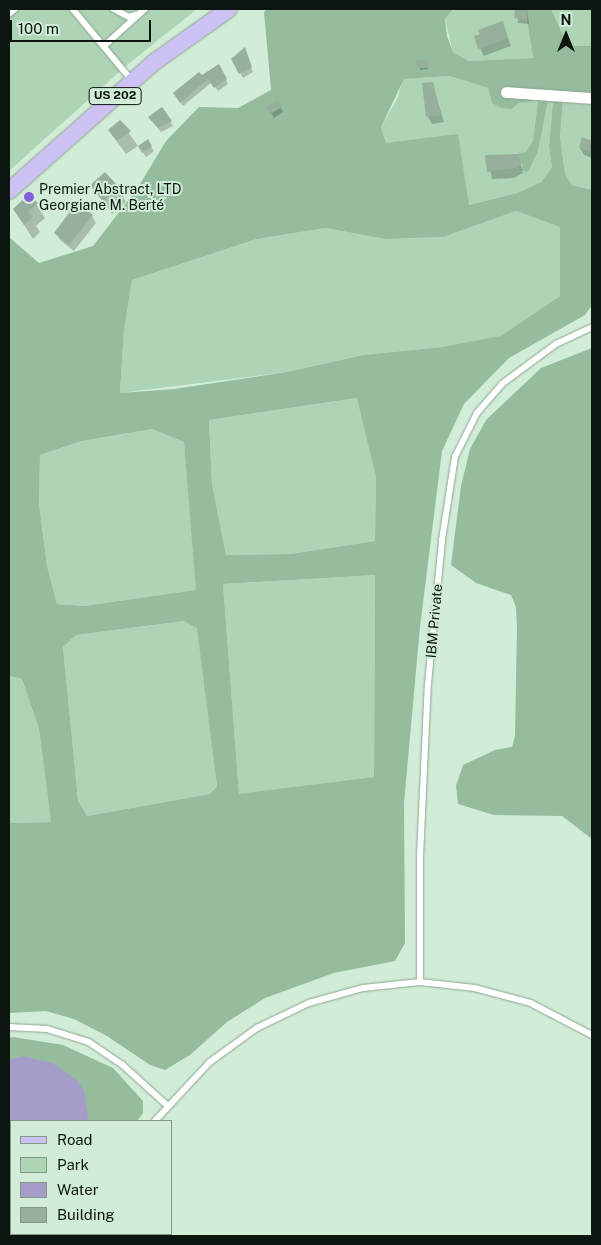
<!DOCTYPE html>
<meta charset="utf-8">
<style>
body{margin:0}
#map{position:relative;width:601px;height:1245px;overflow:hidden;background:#d2edd7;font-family:"Public Sans",sans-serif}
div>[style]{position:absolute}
.green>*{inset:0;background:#aed4b6}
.forest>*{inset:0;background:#94bc9d}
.water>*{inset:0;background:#a59dc8}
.shadow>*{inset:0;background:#0003}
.building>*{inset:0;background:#97b09c}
.roads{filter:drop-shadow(0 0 1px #8ca591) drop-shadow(0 0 1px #8ca591)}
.lane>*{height:5.5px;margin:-2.75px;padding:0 2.75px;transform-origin:2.75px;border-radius:2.75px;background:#fff}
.street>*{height:11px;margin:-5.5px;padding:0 5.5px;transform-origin:5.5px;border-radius:5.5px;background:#fff}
.primary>*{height:16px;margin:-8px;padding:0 8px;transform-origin:8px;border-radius:8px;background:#ccc1f2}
.dots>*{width:14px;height:14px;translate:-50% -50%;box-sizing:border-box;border:2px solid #d2edd7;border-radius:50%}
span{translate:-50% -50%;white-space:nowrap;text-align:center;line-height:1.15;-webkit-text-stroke:4px #d2edd7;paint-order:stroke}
.shield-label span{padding:1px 4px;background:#d2edd7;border:1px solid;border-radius:4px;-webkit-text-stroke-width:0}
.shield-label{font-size:12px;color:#0c150e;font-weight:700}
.poi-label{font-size:14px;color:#0c150e}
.left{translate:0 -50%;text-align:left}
.street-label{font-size:14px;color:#0c150e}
.frame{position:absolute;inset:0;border:10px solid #0c150e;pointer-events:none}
.legend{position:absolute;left:10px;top:1120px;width:162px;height:115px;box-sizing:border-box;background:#d2edd7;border:1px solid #839787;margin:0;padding:6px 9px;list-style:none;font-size:15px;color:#0c150e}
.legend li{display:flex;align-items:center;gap:10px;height:25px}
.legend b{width:25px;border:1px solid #839787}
.north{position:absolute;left:541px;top:10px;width:50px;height:50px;-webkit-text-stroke:4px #d2edd7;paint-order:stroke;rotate:0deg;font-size:14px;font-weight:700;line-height:20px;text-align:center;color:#0c150e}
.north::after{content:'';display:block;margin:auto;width:18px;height:22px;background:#0c150e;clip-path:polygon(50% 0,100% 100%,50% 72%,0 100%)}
.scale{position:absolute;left:10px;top:20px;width:141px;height:22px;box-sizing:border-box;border:2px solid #0c150e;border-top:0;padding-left:6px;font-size:15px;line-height:18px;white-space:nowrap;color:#0c150e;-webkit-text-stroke:4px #d2edd7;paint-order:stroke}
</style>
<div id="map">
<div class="green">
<i style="clip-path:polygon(9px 9px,197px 9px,126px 66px,9px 171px)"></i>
<i style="clip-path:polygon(453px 9px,525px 9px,533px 58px,469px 61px,453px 52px,445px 19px)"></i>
<i style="clip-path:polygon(551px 9px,592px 9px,592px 46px,568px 46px)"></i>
<i style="clip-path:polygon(450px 76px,488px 88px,492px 103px,512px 109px,519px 103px,538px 99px,533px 140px,526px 152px,538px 151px,544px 113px,548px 99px,553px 99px,549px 147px,552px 167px,541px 182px,517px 193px,469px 205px,412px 142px,386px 143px,381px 127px,398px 97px,403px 79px)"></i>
<i style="clip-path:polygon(563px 100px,592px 102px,592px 190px,572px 185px,565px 174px,560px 137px)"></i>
<i style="clip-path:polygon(516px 211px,560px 227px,560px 296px,501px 337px,442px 347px,363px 355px,287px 372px,120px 393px,124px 330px,132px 280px,257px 239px,326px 228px,385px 239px,443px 237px)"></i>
<i style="clip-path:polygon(358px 398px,376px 477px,375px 541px,290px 554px,226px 555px,212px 484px,209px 420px)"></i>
<i style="clip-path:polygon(152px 429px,184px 442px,197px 590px,84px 606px,57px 604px,47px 566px,39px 504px,40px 455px,82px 441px)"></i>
<i style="clip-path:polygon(375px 575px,374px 777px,239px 795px,223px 584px)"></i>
<i style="clip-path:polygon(184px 621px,198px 628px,217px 786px,210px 794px,87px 816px,78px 799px,63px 647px,76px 635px)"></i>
<i style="clip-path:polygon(9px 676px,22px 679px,39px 729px,51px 822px,9px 823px)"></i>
</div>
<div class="forest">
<i style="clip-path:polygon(evenodd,267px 9px,453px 9px,445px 19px,447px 36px,453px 52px,469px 61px,533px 58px,525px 9px,551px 9px,568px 46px,592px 46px,592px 102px,563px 100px,560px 137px,565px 174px,572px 185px,592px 190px,592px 305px,585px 315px,509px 358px,464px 404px,442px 451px,420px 627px,404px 803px,405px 943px,395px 961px,334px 973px,265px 998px,227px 1022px,190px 1055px,165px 1070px,150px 1065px,107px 1036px,74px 1019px,46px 1011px,9px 1013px,9px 823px,51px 822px,39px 729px,22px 679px,9px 676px,9px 237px,39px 263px,93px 246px,137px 189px,166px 141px,199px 107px,238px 108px,271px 90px,264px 12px,267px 9px,450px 76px,488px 88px,492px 103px,502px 108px,512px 109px,519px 103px,538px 100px,533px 140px,526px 152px,519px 153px,519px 164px,523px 164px,521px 170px,528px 172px,538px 151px,548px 100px,553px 100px,549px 147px,552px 167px,541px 182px,517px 193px,469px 205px,458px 134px,386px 143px,381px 127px,404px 79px,450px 76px,267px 9px,516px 211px,560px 227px,560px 296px,501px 336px,442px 347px,363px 355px,287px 372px,174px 389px,120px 393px,124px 330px,132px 280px,257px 239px,326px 228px,385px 239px,443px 237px,516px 211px,267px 9px,357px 398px,376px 477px,375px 541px,290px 554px,226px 555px,212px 484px,209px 420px,357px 398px,267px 9px,152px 429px,184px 442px,196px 590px,84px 606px,57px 604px,47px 566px,39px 504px,40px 455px,82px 441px,152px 429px,267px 9px,375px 575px,374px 777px,239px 794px,223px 584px,375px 575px,267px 9px,184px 621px,197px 628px,217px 786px,210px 794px,87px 816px,78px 800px,63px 647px,76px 635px,184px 621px)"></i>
<i style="clip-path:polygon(592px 348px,592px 839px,562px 816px,494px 815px,458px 804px,456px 786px,463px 765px,495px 750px,512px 747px,515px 736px,517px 627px,516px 607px,511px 595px,476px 583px,451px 565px,461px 486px,470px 449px,486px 420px,541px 368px)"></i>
<i style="clip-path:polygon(13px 1037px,63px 1045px,113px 1068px,143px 1101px,143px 1113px,137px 1121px,11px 1121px,11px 1234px,68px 1234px,66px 1236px,9px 1236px,9px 1038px)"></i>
</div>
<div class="water">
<i style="clip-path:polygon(22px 1056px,52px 1063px,77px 1080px,84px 1091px,88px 1116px,87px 1121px,11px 1121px,11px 1234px,30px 1234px,9px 1236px,9px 1060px)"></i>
</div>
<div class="shadow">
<i style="clip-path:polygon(517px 9px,527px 9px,529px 24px,518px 23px)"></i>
<i style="clip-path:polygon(502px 23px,511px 46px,484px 56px,475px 37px)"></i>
<i style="clip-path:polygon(244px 49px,253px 72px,243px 78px,233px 60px)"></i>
<i style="clip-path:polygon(427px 61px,428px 69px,420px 70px,418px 62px)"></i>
<i style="clip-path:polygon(218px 65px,228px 84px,218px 91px,212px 82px,183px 106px,177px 98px)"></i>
<i style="clip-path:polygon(432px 83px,444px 122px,432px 124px,428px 117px,424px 85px)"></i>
<i style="clip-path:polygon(277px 101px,283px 112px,274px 118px,268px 107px)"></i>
<i style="clip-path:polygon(162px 109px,173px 126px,161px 132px,149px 117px)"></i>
<i style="clip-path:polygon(120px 121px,138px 146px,126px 154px,109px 131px)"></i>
<i style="clip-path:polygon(583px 139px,592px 142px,592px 158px,584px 155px,580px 148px)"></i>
<i style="clip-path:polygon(147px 141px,154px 151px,146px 157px,142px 151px)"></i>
<i style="clip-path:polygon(518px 155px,523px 173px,514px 178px,492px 179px,487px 156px)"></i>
<i style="clip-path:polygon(91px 186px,118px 187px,126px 202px,112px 214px)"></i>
<i style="clip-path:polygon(36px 204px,45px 218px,36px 226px,40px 232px,33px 239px,14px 209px)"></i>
<i style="clip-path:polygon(92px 216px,96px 223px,74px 251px,60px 240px,56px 233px)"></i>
</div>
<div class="building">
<i style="clip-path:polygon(515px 9px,528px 9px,527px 20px,514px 18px)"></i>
<i style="clip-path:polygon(503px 21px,508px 38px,478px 49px,474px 36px,480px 34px,478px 30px)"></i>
<i style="clip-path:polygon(245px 47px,252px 67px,239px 74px,231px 59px)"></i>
<i style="clip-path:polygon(427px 59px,428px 68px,417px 68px,416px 60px)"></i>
<i style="clip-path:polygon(219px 64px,227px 79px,214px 88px,208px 79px,180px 103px,173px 93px,199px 72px,202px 75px)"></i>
<i style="clip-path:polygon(433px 82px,441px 115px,426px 117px,422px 83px)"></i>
<i style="clip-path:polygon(278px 100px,282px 107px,270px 114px,266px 107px)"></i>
<i style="clip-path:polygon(162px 107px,172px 121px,158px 128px,148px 117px)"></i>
<i style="clip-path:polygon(120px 120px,131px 131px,117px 141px,108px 130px)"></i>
<i style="clip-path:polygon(582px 137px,592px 141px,588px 151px,579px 148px)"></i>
<i style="clip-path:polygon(148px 139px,152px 146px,142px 153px,138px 146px)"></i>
<i style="clip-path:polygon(519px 154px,520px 165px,515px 168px,487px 172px,485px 155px)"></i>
<i style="clip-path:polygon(105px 172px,119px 187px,104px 201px,90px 185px)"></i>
<i style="clip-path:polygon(29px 194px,38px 203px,28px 212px,33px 217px,24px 225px,13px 209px)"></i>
<i style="clip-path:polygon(77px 202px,93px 215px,69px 245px,54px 233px)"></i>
</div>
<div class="roads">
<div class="lane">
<i style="left:73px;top:9px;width:91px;rotate:50.4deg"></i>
<i style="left:114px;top:9px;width:17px;rotate:28deg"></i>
<i style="left:129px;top:17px;width:10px;rotate:-17deg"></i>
<i style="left:9px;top:14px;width:8px;rotate:-40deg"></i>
<i style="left:104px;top:46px;width:55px;rotate:-42.1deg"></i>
<i style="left:420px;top:982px;width:125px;rotate:-90deg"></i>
<i style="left:420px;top:857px;width:173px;rotate:-87.4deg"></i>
<i style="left:428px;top:684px;width:145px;rotate:-84.4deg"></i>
<i style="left:442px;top:540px;width:84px;rotate:-81.1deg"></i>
<i style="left:455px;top:457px;width:49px;rotate:-63.4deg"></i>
<i style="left:477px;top:413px;width:38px;rotate:-49deg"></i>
<i style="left:502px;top:384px;width:67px;rotate:-36.5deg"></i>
<i style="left:556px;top:344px;width:40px;rotate:-25deg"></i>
<i style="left:9px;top:1027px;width:38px;rotate:3deg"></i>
<i style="left:47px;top:1029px;width:44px;rotate:17.2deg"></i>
<i style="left:89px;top:1042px;width:41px;rotate:34.1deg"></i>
<i style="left:123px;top:1065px;width:61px;rotate:42.3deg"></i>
<i style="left:155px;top:1121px;width:81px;rotate:-47deg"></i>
<i style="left:210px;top:1062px;width:58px;rotate:-35.9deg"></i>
<i style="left:257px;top:1028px;width:58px;rotate:-25.7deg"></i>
<i style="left:309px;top:1003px;width:56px;rotate:-15.5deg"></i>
<i style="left:363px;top:988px;width:57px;rotate:-6deg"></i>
<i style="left:420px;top:982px;width:55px;rotate:6.2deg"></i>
<i style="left:475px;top:988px;width:58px;rotate:15deg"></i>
<i style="left:531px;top:1003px;width:69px;rotate:27.7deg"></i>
<i style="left:77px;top:1236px;width:2px;rotate:-63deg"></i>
</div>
<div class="street">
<i style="left:506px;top:92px;width:86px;rotate:4deg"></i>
</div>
<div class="primary">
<i style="left:9px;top:191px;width:193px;rotate:-41.6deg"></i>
<i style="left:153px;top:63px;width:93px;rotate:-35.4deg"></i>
</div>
</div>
<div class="dots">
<i style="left:29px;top:197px;background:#8461dc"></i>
</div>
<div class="shield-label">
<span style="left:115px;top:96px">US 202</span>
</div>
<div class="poi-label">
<span class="left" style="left:39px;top:197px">Premier Abstract, LTD<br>Georgiane M. Berté</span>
</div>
<div class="street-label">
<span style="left:434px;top:621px;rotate:-85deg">IBM Private</span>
</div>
<div class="frame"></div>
<ul class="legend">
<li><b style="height:6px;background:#ccc1f2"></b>Road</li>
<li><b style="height:14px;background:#aed4b6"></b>Park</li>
<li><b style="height:14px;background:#a59dc8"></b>Water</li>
<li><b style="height:14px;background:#97b09c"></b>Building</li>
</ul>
<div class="north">N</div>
<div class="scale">100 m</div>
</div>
